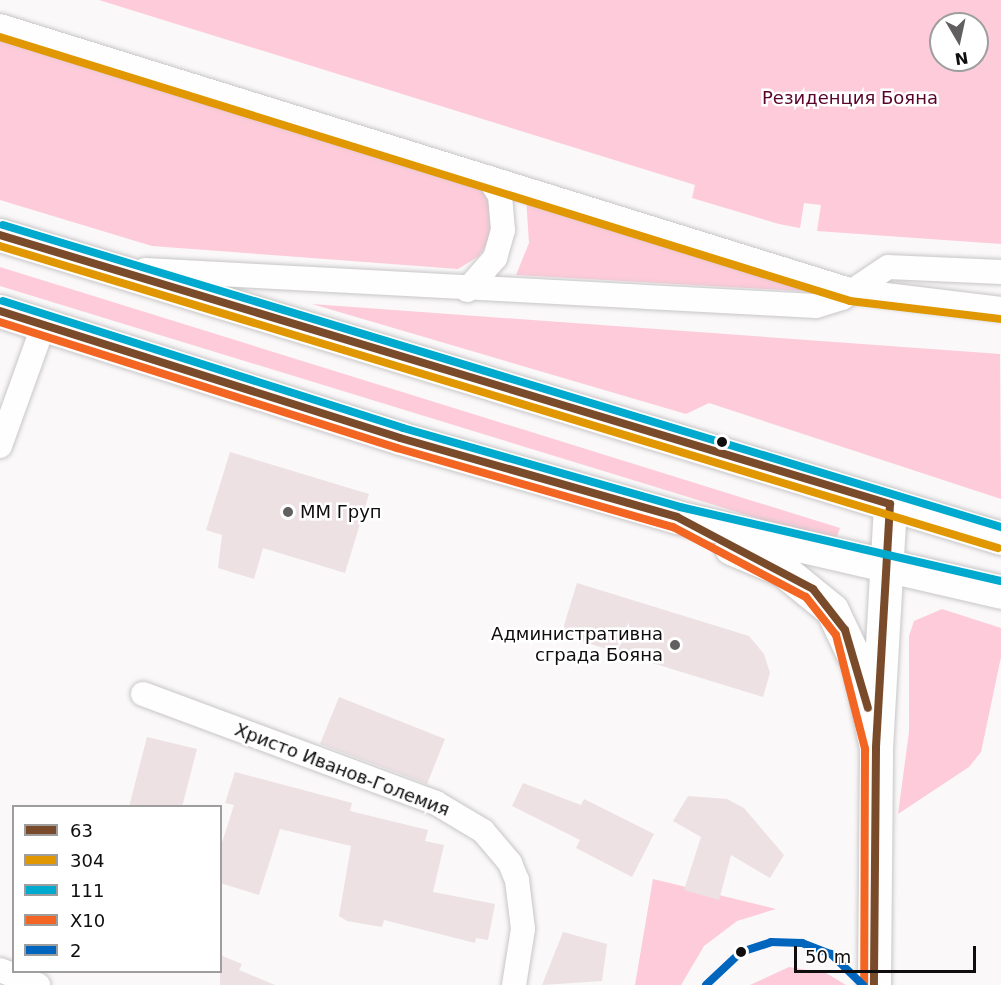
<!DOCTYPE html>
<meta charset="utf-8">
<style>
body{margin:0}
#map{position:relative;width:1001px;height:985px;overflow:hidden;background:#faf8f9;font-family:"DejaVu Sans",sans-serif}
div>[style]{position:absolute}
.green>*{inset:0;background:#fdcbd9}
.building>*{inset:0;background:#ede1e4}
.roads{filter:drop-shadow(0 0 2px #c8c6c7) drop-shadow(0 0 2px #c8c6c7)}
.street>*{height:24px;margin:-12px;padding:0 12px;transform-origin:12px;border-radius:12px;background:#fefefe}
.secondary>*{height:33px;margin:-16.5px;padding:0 16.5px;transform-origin:16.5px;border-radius:16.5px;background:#fefefe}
.highway>*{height:33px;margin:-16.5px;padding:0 16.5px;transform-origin:16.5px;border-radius:16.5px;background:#fefefe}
.bus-1>*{height:8px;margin:-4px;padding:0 4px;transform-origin:4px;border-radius:4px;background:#7a4b2a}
.bus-2>*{height:8px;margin:-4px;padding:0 4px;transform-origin:4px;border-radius:4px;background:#e09701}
.bus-3>*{height:8px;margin:-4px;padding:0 4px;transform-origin:4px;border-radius:4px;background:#00a9ce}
.bus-4>*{height:8px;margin:-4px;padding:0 4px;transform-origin:4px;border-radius:4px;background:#f26522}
.bus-5>*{height:8px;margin:-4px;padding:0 4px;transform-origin:4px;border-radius:4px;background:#0065bd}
.dots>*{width:16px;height:16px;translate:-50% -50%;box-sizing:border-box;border:3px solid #fff;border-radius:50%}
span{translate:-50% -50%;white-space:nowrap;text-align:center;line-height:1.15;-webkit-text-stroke:5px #fff;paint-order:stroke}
.park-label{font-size:18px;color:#5b042b}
.poi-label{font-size:18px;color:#0f0d0e}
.left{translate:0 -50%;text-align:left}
.right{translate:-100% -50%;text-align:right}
.street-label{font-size:18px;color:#0f0d0e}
.legend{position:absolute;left:12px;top:805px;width:210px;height:168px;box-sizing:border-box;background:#fff;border:2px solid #9f9e9f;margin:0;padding:8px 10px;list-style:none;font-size:18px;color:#0f0d0e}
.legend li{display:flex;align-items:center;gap:12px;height:30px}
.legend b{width:30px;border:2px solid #9f9e9f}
.north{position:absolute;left:929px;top:12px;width:60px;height:60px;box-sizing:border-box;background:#fff;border:2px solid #9f9e9f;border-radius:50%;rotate:171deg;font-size:16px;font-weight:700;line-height:24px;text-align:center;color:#0f0d0e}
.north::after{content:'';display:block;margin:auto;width:21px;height:27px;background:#615f60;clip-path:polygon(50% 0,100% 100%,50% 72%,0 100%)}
.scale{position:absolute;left:794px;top:946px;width:182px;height:27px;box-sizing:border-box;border:3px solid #0f0d0e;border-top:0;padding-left:8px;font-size:18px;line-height:21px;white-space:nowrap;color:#0f0d0e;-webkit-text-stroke:4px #fff;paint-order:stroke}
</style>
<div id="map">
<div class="green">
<i style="clip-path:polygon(evenodd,99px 0,1001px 0,1001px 244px,817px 231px,821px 205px,804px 203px,800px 228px,779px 224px,692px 198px,695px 185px,99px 0,941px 24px,977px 24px,977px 60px,941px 60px,941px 24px)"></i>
<i style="clip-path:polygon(0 34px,487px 191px,496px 216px,492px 238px,479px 256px,458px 269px,152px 246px,0 200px)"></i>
<i style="clip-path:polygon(526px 197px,818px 292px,516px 275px,529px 243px)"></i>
<i style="clip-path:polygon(0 267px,840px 528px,835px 542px,0 286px)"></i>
<i style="clip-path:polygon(312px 304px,1000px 354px,1001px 499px,709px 403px,686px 414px)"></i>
<i style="clip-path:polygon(942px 609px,1001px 628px,1001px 657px,981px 752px,969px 767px,898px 814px,909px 732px,909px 636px,914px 621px)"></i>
<i style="clip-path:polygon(653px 879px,776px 909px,737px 921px,704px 946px,681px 985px,635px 985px)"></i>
<i style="clip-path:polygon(789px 967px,826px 973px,846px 985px,750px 985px)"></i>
</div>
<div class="building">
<i style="clip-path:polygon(230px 452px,369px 494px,345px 573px,263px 548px,254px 579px,218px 568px,222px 535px,206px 530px)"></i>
<i style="clip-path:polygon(577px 583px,749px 636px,764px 654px,770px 673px,763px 697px,561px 635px)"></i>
<i style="clip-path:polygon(339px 697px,445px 739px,427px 784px,320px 744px)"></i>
<i style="clip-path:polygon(147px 737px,197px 749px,182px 807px,129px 807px)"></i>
<i style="clip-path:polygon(235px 772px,352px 803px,350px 811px,428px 830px,425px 841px,444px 845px,433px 892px,495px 904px,488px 940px,476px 938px,475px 943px,384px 920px,382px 927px,347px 921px,339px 916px,351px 846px,280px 829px,259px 895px,220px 883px,220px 849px,234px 805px,225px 803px)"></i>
<i style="clip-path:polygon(523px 783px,581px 805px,584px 799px,654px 834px,632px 877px,576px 848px,580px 840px,512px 806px)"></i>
<i style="clip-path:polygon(688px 796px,727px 799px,744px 808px,784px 855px,770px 878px,731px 855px,719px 900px,684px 890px,701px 837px,673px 821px)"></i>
<i style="clip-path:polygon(563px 932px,607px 944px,602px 981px,542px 985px)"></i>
<i style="clip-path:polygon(220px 955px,242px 964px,239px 970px,275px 985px,220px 985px)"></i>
</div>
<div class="roads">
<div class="street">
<i style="left:0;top:26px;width:893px;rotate:17.26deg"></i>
<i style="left:853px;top:291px;width:149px;rotate:6.9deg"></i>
<i style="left:145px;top:270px;width:672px;rotate:3.07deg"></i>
<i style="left:816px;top:306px;width:27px;rotate:-17deg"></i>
<i style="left:842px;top:298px;width:55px;rotate:-34deg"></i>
<i style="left:888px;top:267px;width:113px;rotate:2.5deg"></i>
<i style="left:467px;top:290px;width:43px;rotate:-48.8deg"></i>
<i style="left:495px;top:258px;width:29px;rotate:-74deg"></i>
<i style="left:503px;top:230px;width:34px;rotate:-95deg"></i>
<i style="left:500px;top:196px;width:22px;rotate:-122deg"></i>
<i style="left:0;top:446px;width:130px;rotate:-70.2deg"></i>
<i style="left:143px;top:694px;width:313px;rotate:20.4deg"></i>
<i style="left:436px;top:803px;width:55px;rotate:30.8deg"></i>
<i style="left:483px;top:831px;width:42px;rotate:49.8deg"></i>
<i style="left:510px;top:863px;width:18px;rotate:68deg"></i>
<i style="left:517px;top:880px;width:49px;rotate:83deg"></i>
<i style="left:523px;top:929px;width:57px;rotate:99.1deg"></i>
<i style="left:0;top:970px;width:41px;rotate:21.5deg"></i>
</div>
<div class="secondary">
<i style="left:874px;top:985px;width:237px;rotate:-89.5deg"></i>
<i style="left:876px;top:748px;width:244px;rotate:-86.7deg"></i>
</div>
<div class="highway">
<i style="left:0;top:235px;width:1046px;rotate:16.84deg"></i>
<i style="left:0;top:311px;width:420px;rotate:17.6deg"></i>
<i style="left:400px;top:438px;width:288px;rotate:15.9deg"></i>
<i style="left:677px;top:517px;width:333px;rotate:13deg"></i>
<i style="left:731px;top:548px;width:56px;rotate:22.9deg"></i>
<i style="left:783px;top:570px;width:63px;rotate:39.2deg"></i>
<i style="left:832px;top:610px;width:63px;rotate:64.7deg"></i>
<i style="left:859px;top:667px;width:83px;rotate:78.1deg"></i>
</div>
</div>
<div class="bus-1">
<i style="left:0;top:235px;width:930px;rotate:16.82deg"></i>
<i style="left:890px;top:504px;width:244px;rotate:93.3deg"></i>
<i style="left:876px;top:748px;width:237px;rotate:90.5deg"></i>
<i style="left:0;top:311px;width:420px;rotate:17.6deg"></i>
<i style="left:400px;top:438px;width:288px;rotate:15.9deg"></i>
<i style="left:677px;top:517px;width:154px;rotate:27.9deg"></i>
<i style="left:813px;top:589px;width:52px;rotate:52deg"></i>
<i style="left:845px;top:630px;width:81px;rotate:73.6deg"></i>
</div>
<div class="bus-2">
<i style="left:0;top:37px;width:890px;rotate:17.25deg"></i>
<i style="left:850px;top:301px;width:151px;rotate:6.8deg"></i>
<i style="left:0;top:246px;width:1043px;rotate:16.84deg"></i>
</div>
<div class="bus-3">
<i style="left:3px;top:225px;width:1043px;rotate:16.84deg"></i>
<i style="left:3px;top:301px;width:420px;rotate:17.6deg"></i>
<i style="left:403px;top:428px;width:288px;rotate:15.9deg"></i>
<i style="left:680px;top:507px;width:329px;rotate:13deg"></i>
</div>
<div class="bus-4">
<i style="left:0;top:322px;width:417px;rotate:17.6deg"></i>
<i style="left:397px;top:448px;width:287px;rotate:16deg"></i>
<i style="left:673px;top:527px;width:150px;rotate:27.8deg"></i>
<i style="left:806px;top:597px;width:48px;rotate:51.7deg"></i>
<i style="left:836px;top:635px;width:118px;rotate:75.7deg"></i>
<i style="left:865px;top:749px;width:236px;rotate:90.2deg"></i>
</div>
<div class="bus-5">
<i style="left:706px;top:985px;width:48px;rotate:-43.3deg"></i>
<i style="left:741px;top:952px;width:32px;rotate:-18deg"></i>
<i style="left:771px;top:942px;width:31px;rotate:2deg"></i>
<i style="left:802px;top:943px;width:31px;rotate:21deg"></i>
<i style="left:831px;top:954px;width:45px;rotate:44.1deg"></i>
</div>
<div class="dots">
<i style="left:722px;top:442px;background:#0f0d0e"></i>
<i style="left:288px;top:512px;background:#615f60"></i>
<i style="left:675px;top:645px;background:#615f60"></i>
<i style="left:741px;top:952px;background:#0f0d0e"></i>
</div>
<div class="park-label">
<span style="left:850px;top:98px">Резиденция Бояна</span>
</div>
<div class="poi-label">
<span class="left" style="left:300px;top:512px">ММ Груп</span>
<span class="right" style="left:663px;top:645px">Административна<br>сграда Бояна</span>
</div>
<div class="street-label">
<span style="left:342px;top:770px;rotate:21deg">Христо Иванов-Големия</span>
</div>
<ul class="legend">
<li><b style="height:8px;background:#7a4b2a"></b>63</li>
<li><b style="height:8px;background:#e09701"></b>304</li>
<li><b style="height:8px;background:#00a9ce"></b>111</li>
<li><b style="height:8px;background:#f26522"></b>Х10</li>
<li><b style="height:8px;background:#0065bd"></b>2</li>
</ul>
<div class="north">N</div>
<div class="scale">50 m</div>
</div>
